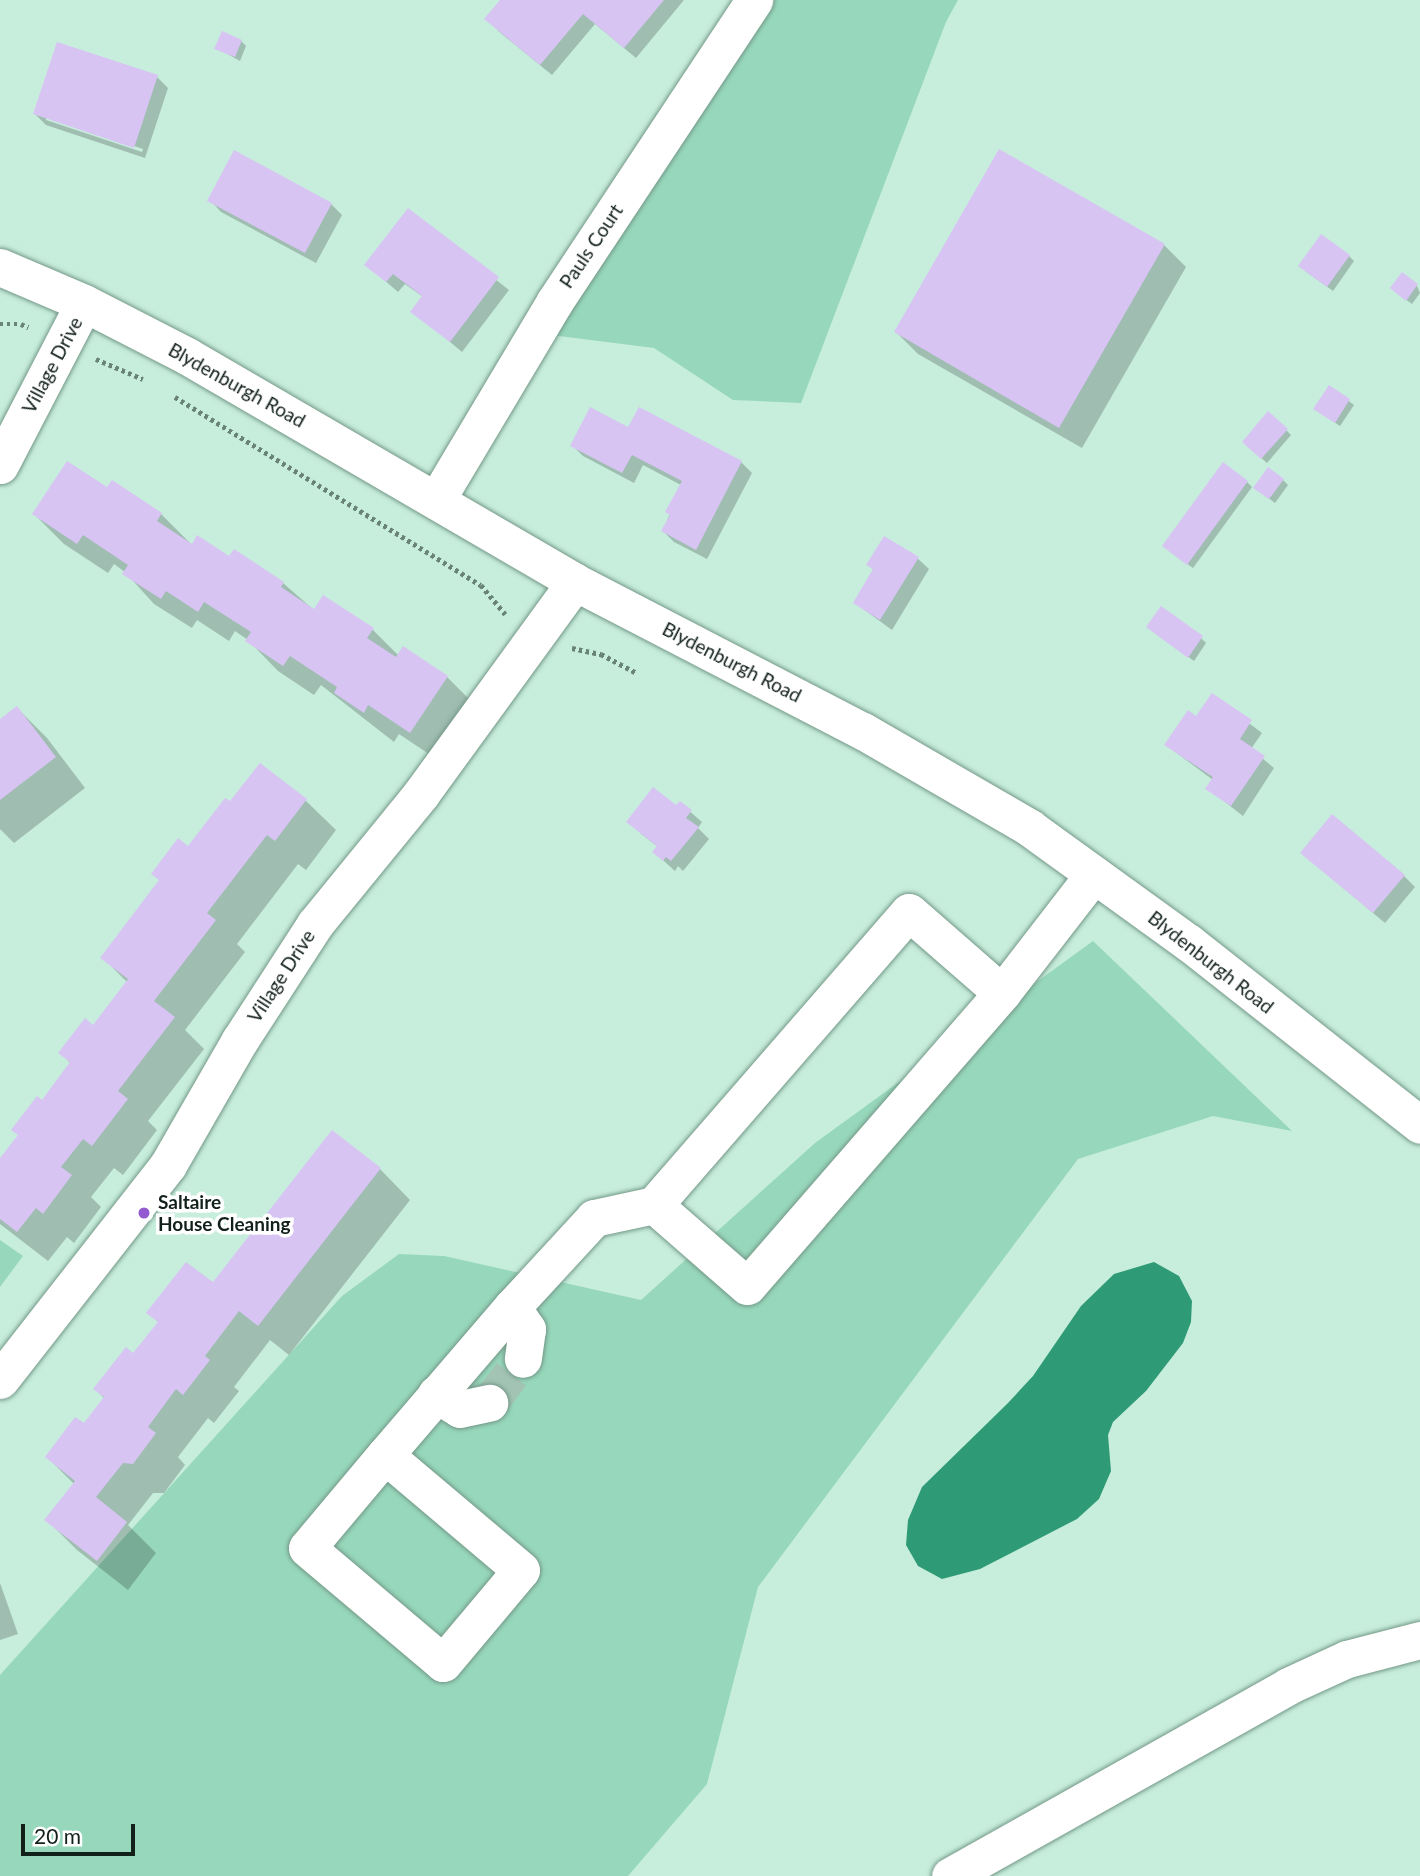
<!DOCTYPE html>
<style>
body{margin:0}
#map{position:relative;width:1420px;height:1876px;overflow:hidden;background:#c7eddc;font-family:Lato,sans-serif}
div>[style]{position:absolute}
.green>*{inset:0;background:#97d8bc}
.water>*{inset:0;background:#2e9b76}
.shadow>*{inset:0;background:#0003}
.building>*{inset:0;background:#d7c4f3}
.minor-tunnel>*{height:37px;margin-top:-18.5px;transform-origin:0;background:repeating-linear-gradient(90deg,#a3c4b5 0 37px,transparent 0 55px)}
.path>*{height:4.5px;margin-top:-2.25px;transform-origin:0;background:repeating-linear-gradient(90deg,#698378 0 3.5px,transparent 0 7px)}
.roads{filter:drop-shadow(0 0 2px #749888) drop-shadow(0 0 2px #749888)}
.minor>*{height:37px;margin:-18.5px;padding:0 18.5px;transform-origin:18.5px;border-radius:18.5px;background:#fff}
.dots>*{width:19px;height:19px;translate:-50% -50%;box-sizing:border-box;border:4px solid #fff;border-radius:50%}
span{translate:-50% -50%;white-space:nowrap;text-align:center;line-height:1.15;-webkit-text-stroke:7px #fff;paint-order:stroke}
.street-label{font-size:19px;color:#12201a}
.poi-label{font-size:19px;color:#12201a;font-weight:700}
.left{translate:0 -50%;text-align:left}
.scale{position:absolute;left:21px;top:1824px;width:114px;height:32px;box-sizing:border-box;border:4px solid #12201a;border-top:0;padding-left:9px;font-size:21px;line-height:24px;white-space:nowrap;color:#12201a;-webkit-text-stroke:5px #fff;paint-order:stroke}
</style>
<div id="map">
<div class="green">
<i style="clip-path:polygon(770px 0,958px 0,946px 22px,801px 403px,733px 400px,654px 348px,551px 335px)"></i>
<i style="clip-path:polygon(1093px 941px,1292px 1131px,1213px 1116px,1078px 1159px,758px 1587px,707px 1784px,628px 1876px,0 1876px,0 1675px,342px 1296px,399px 1254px,444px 1256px,641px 1300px,815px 1143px)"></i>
<i style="clip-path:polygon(0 1240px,23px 1256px,0 1287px)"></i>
</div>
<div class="water">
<i style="clip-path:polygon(1154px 1262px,1179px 1276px,1192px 1301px,1191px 1322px,1183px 1343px,1146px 1391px,1113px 1422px,1108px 1435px,1111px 1471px,1099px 1499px,1077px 1519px,980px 1569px,942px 1579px,918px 1566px,906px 1545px,908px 1520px,922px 1487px,1008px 1403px,1033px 1376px,1081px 1306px,1114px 1274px)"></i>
</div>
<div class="shadow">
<i style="clip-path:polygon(502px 0,684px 0,636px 58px,595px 24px,552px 75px,497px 30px)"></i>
<i style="clip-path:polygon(241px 41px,246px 46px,240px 61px,217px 48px)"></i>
<i style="clip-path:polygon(evenodd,157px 77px,168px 88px,145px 158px,46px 125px,35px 114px,157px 77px,46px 117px,143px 149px,142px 152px,46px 120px,46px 117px)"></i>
<i style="clip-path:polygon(210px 200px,331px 204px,342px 215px,316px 263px,221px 212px)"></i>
<i style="clip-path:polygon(408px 211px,509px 290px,462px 352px,413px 311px,423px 297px,405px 284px,398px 292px,367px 265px)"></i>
<i style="clip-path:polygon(1164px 245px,1186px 267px,1082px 448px,918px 354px,896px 332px)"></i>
<i style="clip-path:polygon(1349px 256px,1354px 261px,1333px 291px,1305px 271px)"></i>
<i style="clip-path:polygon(1417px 286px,1420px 293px,1412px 304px,1397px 293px)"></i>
<i style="clip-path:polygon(1330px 387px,1354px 405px,1340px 426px,1315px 409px)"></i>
<i style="clip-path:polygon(629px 429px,741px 462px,752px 473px,707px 559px,674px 542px,663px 531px,681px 485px,643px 465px,634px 483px,583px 456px,572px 445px)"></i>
<i style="clip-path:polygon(1286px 430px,1291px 435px,1267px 463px,1249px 447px)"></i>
<i style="clip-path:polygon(1283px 480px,1288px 485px,1275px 503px,1260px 492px)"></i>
<i style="clip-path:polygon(112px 482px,161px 514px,193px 546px,283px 583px,315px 611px,373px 630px,399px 656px,447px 677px,477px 707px,441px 762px,399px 734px,394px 742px,321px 685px,314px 695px,278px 671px,248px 640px,235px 631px,229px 641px,197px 620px,192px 628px,154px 604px,125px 572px,114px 564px,108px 573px,64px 544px,34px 514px,107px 489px)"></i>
<i style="clip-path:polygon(1247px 482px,1252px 487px,1193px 568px,1169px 551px)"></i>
<i style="clip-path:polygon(917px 558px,929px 569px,892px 630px,855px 603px,874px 571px,868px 564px)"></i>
<i style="clip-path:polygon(1153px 632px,1201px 638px,1206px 643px,1194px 661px)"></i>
<i style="clip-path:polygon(1213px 696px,1262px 733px,1251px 749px,1274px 768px,1243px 816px,1207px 788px,1213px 780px,1166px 745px,1197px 719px)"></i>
<i style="clip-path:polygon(17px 708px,47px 738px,85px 788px,14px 843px,0 829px,0 721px)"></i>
<i style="clip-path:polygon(305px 800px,336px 830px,306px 870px,298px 864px,237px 944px,245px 952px,185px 1030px,204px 1049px,148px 1121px,157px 1130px,123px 1175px,114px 1168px,91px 1197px,101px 1207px,74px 1243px,67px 1237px,48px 1261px,0 1224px,0 1161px,71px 1064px,61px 1053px,93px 1027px,128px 983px,102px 957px,189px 848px,230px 803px)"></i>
<i style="clip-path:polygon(680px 803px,702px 822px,698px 828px,709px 839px,683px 871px,678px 866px,675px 871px,654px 852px,658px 847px,640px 833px)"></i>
<i style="clip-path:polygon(1302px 853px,1404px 876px,1415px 887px,1385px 923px)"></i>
<i style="clip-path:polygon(380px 1169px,410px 1200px,289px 1355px,270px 1340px,234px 1387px,239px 1391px,214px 1423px,208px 1418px,178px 1457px,185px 1465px,164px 1493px,153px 1493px,128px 1525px,156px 1553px,128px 1590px,77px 1550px,47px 1520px,74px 1484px,47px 1457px,84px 1426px,105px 1399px,95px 1389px,134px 1356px,159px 1323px,149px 1313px,213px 1285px)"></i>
<i style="clip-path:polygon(0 1583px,18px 1634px,0 1640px)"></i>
</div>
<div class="building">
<i style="clip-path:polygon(500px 0,664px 0,624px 48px,583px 14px,540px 65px,484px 19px)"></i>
<i style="clip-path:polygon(222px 31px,242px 40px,235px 57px,214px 49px)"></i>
<i style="clip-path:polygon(57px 42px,158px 75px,134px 148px,33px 114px)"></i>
<i style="clip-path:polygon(999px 149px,1165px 244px,1059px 428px,894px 332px)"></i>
<i style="clip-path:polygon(234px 150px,332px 203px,305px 253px,207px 201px)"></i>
<i style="clip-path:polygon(408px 208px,499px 277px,450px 342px,410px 312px,422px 296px,393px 274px,386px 282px,364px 265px)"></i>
<i style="clip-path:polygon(1321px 234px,1350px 255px,1327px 287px,1298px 266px)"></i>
<i style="clip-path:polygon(1402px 272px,1418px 284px,1406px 301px,1390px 288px)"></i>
<i style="clip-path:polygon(1329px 385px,1350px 399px,1335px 423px,1313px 409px)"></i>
<i style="clip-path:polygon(590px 407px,628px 427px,639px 407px,742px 461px,696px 550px,661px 531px,670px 515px,665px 512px,682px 481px,632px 455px,622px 473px,570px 446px)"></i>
<i style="clip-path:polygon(1268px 411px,1288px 429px,1261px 459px,1242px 442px)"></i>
<i style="clip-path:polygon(67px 461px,107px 487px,112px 480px,162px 513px,157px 521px,192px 544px,197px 535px,229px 556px,234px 549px,284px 582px,281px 587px,314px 609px,323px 595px,374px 628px,367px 638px,396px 657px,403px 646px,448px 676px,410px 733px,368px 705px,364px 713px,334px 693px,337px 687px,290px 656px,283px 666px,245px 641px,251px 632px,204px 602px,198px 612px,166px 591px,161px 599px,122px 574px,128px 565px,83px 535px,77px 544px,32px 514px)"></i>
<i style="clip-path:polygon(1223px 462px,1248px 481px,1187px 565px,1162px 546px)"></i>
<i style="clip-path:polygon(1268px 467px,1284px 479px,1269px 499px,1253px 488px)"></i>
<i style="clip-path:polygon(884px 536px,919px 557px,880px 620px,853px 603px,873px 569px,866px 565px)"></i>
<i style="clip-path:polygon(1161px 606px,1203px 636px,1188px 658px,1146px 627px)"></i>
<i style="clip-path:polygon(1212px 693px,1252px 720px,1240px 739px,1265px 756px,1231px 806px,1205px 789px,1213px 777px,1164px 745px,1188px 710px,1196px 716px)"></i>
<i style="clip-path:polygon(17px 706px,56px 757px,0 800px,0 719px)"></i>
<i style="clip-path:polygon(260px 763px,307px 799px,275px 841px,267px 835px,207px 913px,216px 920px,154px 1001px,175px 1017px,118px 1091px,128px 1099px,92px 1146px,83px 1139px,61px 1167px,72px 1175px,43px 1214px,36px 1208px,17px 1232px,0 1219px,0 1158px,18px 1135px,11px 1130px,37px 1096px,42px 1100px,70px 1062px,58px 1053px,85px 1018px,93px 1025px,128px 979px,100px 958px,159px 880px,151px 874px,178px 838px,188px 846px,225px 798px,230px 801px)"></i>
<i style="clip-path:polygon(653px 787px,676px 805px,680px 801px,692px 810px,686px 818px,699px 827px,671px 861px,666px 857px,663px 861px,652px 852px,657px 846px,626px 822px)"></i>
<i style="clip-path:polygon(1332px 814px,1405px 875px,1373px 913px,1300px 853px)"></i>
<i style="clip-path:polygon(332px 1130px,381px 1168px,258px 1326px,239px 1311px,205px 1356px,210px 1360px,183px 1395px,176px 1389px,148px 1427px,156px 1433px,133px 1464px,123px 1463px,96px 1497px,127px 1522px,97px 1561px,44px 1520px,75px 1481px,45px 1457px,75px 1417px,84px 1423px,104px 1397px,93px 1389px,126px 1347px,133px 1353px,158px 1322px,146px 1313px,186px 1262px,213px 1282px)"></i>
</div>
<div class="minor-tunnel">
<i style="left:489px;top:1403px;width:56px;rotate:-52.3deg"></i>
</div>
<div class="path">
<i style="left:0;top:324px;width:21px"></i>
<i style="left:21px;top:324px;width:8px;rotate:23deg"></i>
<i style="left:96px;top:359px;width:51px;rotate:23.1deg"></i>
<i style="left:175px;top:397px;width:359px;rotate:31.6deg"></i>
<i style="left:481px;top:585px;width:38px;rotate:50deg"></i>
<i style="left:572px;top:648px;width:30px;rotate:12deg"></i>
<i style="left:601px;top:654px;width:40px;rotate:28deg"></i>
</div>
<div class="roads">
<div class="minor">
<i style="left:0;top:267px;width:91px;rotate:23.2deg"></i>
<i style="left:84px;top:303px;width:116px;rotate:27.2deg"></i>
<i style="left:187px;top:356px;width:449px;rotate:30.2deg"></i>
<i style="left:575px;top:582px;width:324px;rotate:27.4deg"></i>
<i style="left:863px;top:731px;width:193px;rotate:30.1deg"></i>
<i style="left:1030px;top:828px;width:196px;rotate:35.9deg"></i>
<i style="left:1189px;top:943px;width:294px;rotate:38.2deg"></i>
<i style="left:0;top:465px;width:182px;rotate:-62.6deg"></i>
<i style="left:437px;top:499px;width:230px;rotate:-59.2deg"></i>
<i style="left:555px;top:301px;width:361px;rotate:-56.5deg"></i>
<i style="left:1002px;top:993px;width:388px;rotate:131deg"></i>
<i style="left:747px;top:1286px;width:123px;rotate:-138.9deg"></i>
<i style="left:654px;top:1205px;width:388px;rotate:-49deg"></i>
<i style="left:909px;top:912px;width:123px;rotate:41.1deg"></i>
<i style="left:1002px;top:993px;width:150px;rotate:-52.3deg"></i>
<i style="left:512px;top:1307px;width:27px;rotate:56deg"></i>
<i style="left:527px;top:1329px;width:30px;rotate:98deg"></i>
<i style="left:0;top:1380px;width:273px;rotate:-52deg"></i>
<i style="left:168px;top:1165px;width:144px;rotate:-60.1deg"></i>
<i style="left:240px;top:1040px;width:138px;rotate:-57.1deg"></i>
<i style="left:315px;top:924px;width:168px;rotate:-50.8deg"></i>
<i style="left:421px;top:794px;width:262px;rotate:-54deg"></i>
<i style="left:436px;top:1394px;width:28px;rotate:32deg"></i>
<i style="left:460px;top:1409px;width:30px;rotate:-12deg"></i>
<i style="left:385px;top:1455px;width:121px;rotate:130deg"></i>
<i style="left:307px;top:1548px;width:178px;rotate:40.2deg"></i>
<i style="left:443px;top:1663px;width:121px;rotate:-50deg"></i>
<i style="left:521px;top:1570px;width:178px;rotate:-139.8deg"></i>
<i style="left:385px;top:1455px;width:195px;rotate:-49.4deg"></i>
<i style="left:512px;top:1307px;width:121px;rotate:-47.3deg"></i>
<i style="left:594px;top:1218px;width:61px;rotate:-12.2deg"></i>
<i style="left:950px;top:1876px;width:388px;rotate:-29.3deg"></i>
<i style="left:1288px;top:1686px;width:65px;rotate:-24.6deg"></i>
<i style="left:1347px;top:1659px;width:75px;rotate:-14.6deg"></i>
</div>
</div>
<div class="dots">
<i style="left:144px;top:1213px;background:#9359d1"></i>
</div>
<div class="street-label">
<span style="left:591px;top:246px;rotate:-56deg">Pauls Court</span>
<span style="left:52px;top:365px;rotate:-62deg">Village Drive</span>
<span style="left:237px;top:385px;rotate:29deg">Blydenburgh Road</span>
<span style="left:732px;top:662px;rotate:27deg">Blydenburgh Road</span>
<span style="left:1211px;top:962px;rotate:38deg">Blydenburgh Road</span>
<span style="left:281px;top:976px;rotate:-57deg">Village Drive</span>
</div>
<div class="poi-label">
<span class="left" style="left:158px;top:1213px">Saltaire<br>House Cleaning</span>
</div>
<div class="scale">20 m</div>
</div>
